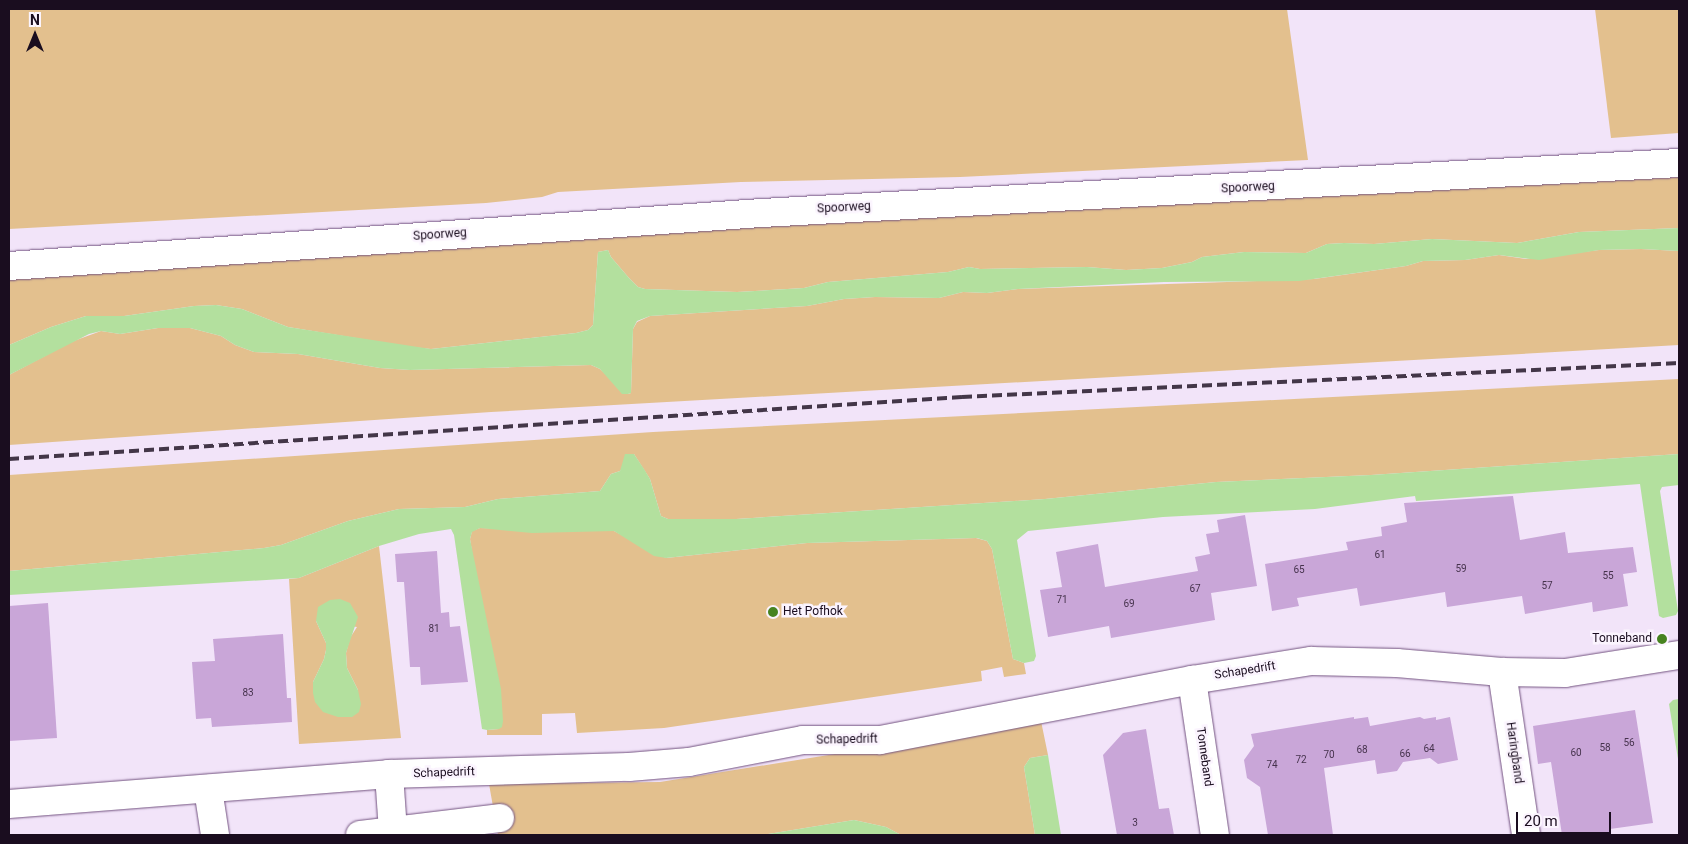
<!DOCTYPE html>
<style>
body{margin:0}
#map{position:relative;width:1688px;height:844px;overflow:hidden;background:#f2e4f9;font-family:Roboto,sans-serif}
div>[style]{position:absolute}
.green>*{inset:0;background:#e3c08e}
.water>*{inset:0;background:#b3e09e}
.building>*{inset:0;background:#c9a6d8}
.roads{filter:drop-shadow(0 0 1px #735380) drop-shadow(0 0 1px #735380)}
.minor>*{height:28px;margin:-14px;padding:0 14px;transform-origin:14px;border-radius:14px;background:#fff}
.rail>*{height:4px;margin-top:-2px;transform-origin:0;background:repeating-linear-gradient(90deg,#433648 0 10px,transparent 0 15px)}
.dots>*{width:14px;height:14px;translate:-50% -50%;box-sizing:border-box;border:2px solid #fbf4fe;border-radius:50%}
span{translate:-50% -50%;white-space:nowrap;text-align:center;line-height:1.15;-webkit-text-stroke:5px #fbf4fe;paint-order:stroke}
.number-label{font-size:10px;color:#46334d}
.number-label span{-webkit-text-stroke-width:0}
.street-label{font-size:12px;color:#1a0d1f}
.poi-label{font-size:12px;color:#1a0d1f}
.left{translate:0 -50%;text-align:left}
.right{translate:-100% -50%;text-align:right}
.frame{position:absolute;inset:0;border:10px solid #1a0d1f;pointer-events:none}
.north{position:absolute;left:10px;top:10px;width:50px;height:50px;-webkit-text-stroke:4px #fbf4fe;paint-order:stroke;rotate:0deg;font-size:14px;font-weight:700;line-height:20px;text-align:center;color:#1a0d1f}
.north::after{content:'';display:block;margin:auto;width:18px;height:22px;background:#1a0d1f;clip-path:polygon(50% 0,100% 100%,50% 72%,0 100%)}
.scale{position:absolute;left:1516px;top:812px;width:95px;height:22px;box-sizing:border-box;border:2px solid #1a0d1f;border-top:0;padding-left:6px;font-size:15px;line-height:18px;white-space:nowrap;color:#1a0d1f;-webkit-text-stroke:4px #fbf4fe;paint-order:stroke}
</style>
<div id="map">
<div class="green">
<i style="clip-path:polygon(9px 9px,1287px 9px,1308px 160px,960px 177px,741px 182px,558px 192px,542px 197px,486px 203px,9px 229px)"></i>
<i style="clip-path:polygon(1595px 9px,1679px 9px,1679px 133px,1611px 138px)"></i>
<i style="clip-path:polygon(1679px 177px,1679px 228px,1579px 232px,1517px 243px,1432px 239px,1374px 244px,1344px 243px,1327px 244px,1306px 253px,1244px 252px,1202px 257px,1192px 262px,1162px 268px,1126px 270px,1087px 267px,980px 269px,969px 267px,948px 272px,828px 282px,804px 288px,737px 292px,645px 289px,638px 287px,629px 278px,611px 257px,608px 250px,598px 252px,593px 325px,588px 330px,576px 333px,431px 349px,411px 347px,288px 327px,242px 309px,216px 305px,194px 306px,124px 316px,86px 316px,51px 327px,9px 345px,9px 267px)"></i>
<i style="clip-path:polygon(1641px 249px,1679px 251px,1679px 345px,491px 412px,9px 445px,9px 375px,71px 342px,101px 331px,120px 334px,158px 328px,190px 328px,221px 336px,235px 345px,254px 352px,298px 354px,380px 368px,410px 370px,591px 365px,600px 369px,628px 394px,631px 393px,633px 329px,637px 322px,650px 316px,807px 306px,844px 299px,875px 297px,939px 298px,963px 292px,987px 293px,1018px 289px,1314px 279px,1406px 266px,1423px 261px,1465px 260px,1499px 255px,1526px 259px,1599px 250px)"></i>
<i style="clip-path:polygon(1679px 379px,1679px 454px,1371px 475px,1216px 482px,1045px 499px,736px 519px,668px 519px,661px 516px,650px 479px,634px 454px,620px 471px,611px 474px,600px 491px,498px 499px,465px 507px,399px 509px,348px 521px,281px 545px,264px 548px,9px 571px,9px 475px,653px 432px)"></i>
<i style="clip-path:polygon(480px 528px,614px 531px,666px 558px,807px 543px,976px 538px,987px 541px,992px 549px,1013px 659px,1024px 663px,1026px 674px,1004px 677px,1002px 667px,981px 671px,982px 681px,664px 728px,577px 733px,575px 713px,542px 714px,542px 735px,487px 735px,487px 730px,499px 729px,470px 539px,472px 531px)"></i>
<i style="clip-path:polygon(evenodd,379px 546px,401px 738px,299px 744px,289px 579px,299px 578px,379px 546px,316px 621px,357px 627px,350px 638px,346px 653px,347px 668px,358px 690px,313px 682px,324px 659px,326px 650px,326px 643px,316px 621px)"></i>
<i style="clip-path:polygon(1041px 721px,1048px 755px,1030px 758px,1024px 767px,1035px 835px,901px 835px,886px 827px,854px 820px,762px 835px,498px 835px,489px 784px,660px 782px)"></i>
</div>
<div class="water">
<i style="clip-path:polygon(1679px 228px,1679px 251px,1641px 249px,1599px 250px,1539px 260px,1499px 255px,1465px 260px,1423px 261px,1406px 266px,1299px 281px,1164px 282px,1018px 289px,987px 293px,963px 292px,939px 298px,875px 297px,844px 299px,807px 306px,650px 316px,637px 321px,633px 329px,631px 393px,628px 394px,622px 394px,600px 369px,591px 365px,410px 370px,380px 368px,298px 354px,254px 352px,235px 345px,221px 336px,190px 328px,158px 328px,120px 334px,101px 331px,89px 334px,9px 375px,9px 345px,51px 327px,86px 316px,124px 316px,194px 306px,216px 305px,242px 309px,288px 327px,431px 349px,576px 333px,588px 330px,593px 325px,598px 252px,608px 250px,611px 257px,629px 278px,638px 287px,645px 289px,737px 292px,804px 288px,828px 282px,948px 272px,969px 267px,980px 269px,1087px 267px,1126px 270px,1162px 268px,1192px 262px,1202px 257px,1244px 252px,1306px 253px,1327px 244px,1344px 243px,1374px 244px,1432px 239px,1517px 243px,1579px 232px)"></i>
<i style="clip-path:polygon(625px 454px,634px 454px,644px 469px,650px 479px,661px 516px,668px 519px,736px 519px,1045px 499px,1216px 482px,1371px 475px,1679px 454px,1679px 485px,1662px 487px,1660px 491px,1678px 611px,1676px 615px,1663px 618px,1659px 616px,1640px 484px,1416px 501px,1415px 496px,1315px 509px,1163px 517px,1028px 531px,1017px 540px,1036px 656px,1034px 661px,1024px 663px,1013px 659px,992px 549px,987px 541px,977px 538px,807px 543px,666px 558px,654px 556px,614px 531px,532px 533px,480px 528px,472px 532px,470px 539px,501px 689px,503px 721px,502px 727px,499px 729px,487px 730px,482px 729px,454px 535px,451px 529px,419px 534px,379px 546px,299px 578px,9px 595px,9px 571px,264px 548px,281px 545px,348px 521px,399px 509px,465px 507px,498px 499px,600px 491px,611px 474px,620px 471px)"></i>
<i style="clip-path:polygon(340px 599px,350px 603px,358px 617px,346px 653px,347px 668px,358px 690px,361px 704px,359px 712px,352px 717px,338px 717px,323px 712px,315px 702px,313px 693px,313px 682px,324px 659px,326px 650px,326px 643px,316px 621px,318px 607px,330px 600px)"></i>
<i style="clip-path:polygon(1679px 699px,1679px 765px,1669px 704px,1673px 700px)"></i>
<i style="clip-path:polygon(1048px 755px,1061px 835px,1035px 835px,1024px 767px,1030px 758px)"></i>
<i style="clip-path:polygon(854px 820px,886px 827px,901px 835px,762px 835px)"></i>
</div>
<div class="building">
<i style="clip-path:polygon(1513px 496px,1520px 540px,1565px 532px,1568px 553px,1633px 547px,1637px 572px,1623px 574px,1628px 606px,1593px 612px,1592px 602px,1525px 614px,1522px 596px,1447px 607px,1445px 592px,1360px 606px,1357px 588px,1297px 598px,1299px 606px,1272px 611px,1265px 564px,1348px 550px,1346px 542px,1382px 536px,1381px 527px,1407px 522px,1404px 503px)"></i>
<i style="clip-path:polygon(1245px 515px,1257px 586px,1211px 593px,1215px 620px,1111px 638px,1109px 626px,1048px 637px,1040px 590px,1062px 587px,1056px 552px,1098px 544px,1105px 587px,1198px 571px,1195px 557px,1210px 554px,1206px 534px,1219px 532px,1217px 520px)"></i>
<i style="clip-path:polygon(437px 551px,441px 613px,449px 612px,450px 627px,460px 626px,468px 682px,421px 685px,420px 667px,410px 667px,404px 582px,397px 582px,395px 554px)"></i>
<i style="clip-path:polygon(48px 603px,57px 738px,9px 741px,9px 606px)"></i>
<i style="clip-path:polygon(283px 634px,287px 698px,291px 698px,292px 722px,212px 727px,211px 718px,196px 719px,192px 662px,215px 661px,213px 639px)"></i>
<i style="clip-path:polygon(1635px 710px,1653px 823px,1610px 829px,1611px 835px,1562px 835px,1551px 762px,1538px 764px,1533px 726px)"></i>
<i style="clip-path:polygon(1354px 717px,1354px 719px,1368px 717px,1370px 726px,1420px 717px,1424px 719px,1436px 717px,1436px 720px,1450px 717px,1458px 760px,1438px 764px,1430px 758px,1403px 762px,1397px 771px,1377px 774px,1375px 760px,1324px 768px,1333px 835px,1268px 835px,1260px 787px,1247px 778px,1244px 760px,1254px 746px,1251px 734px)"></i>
<i style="clip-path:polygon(1146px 729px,1159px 809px,1169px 808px,1174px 835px,1117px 835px,1103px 755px,1123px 733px)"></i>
</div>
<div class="roads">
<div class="minor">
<i style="left:9px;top:266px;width:755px;rotate:-4.03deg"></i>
<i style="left:762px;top:213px;width:918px;rotate:-3.12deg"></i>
<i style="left:1502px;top:672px;width:165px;rotate:81.6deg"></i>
<i style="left:1192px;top:680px;width:157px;rotate:81.6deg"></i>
<i style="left:389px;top:774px;width:57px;rotate:86deg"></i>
<i style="left:208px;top:789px;width:47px;rotate:81.3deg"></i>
<i style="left:9px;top:804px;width:381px;rotate:-4.5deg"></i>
<i style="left:389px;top:774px;width:240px;rotate:-1.7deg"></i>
<i style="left:629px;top:767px;width:60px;rotate:-4.8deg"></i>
<i style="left:689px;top:762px;width:116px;rotate:-10.9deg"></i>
<i style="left:803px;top:740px;width:77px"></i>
<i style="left:880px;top:740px;width:318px;rotate:-10.9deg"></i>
<i style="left:1192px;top:680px;width:121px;rotate:-9.1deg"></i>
<i style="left:1311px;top:661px;width:86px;rotate:1.3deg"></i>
<i style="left:1397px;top:663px;width:105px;rotate:4.9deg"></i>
<i style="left:1502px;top:672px;width:63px;rotate:0.9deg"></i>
<i style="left:1565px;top:673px;width:115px;rotate:-9deg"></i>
<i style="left:360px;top:835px;width:141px;rotate:-6.9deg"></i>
</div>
</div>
<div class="rail">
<i style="left:9px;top:459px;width:955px;rotate:-3.72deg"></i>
<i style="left:962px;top:397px;width:718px;rotate:-2.71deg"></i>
</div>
<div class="dots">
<i style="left:773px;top:612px;background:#478320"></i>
<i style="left:1662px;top:639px;background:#478320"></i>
</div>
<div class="number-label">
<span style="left:1380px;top:555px">61</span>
<span style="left:1461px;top:569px">59</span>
<span style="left:1299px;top:570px">65</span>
<span style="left:1608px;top:576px">55</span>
<span style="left:1547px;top:586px">57</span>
<span style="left:1195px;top:589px">67</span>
<span style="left:1062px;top:600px">71</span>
<span style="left:1129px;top:604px">69</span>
<span style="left:434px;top:629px">81</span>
<span style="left:248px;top:693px">83</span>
<span style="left:1629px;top:743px">56</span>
<span style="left:1605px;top:748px">58</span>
<span style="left:1429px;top:749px">64</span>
<span style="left:1362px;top:750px">68</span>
<span style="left:1576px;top:753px">60</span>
<span style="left:1405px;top:754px">66</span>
<span style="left:1329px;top:755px">70</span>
<span style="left:1301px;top:760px">72</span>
<span style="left:1272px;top:765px">74</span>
<span style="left:1135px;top:823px">3</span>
</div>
<div class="street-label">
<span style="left:1248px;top:188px;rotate:-3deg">Spoorweg</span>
<span style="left:844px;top:208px;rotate:-3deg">Spoorweg</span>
<span style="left:440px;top:235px;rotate:-4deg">Spoorweg</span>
<span style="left:1245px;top:671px;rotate:-9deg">Schapedrift</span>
<span style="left:847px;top:740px;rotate:-1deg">Schapedrift</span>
<span style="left:1514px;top:753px;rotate:82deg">Haringband</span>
<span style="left:1204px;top:757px;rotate:82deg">Tonneband</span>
<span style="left:444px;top:773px;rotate:-2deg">Schapedrift</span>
</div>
<div class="poi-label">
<span class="left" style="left:783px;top:612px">Het Pofhok</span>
<span class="right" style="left:1652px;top:639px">Tonneband</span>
</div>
<div class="frame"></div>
<div class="north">N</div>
<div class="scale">20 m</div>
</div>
